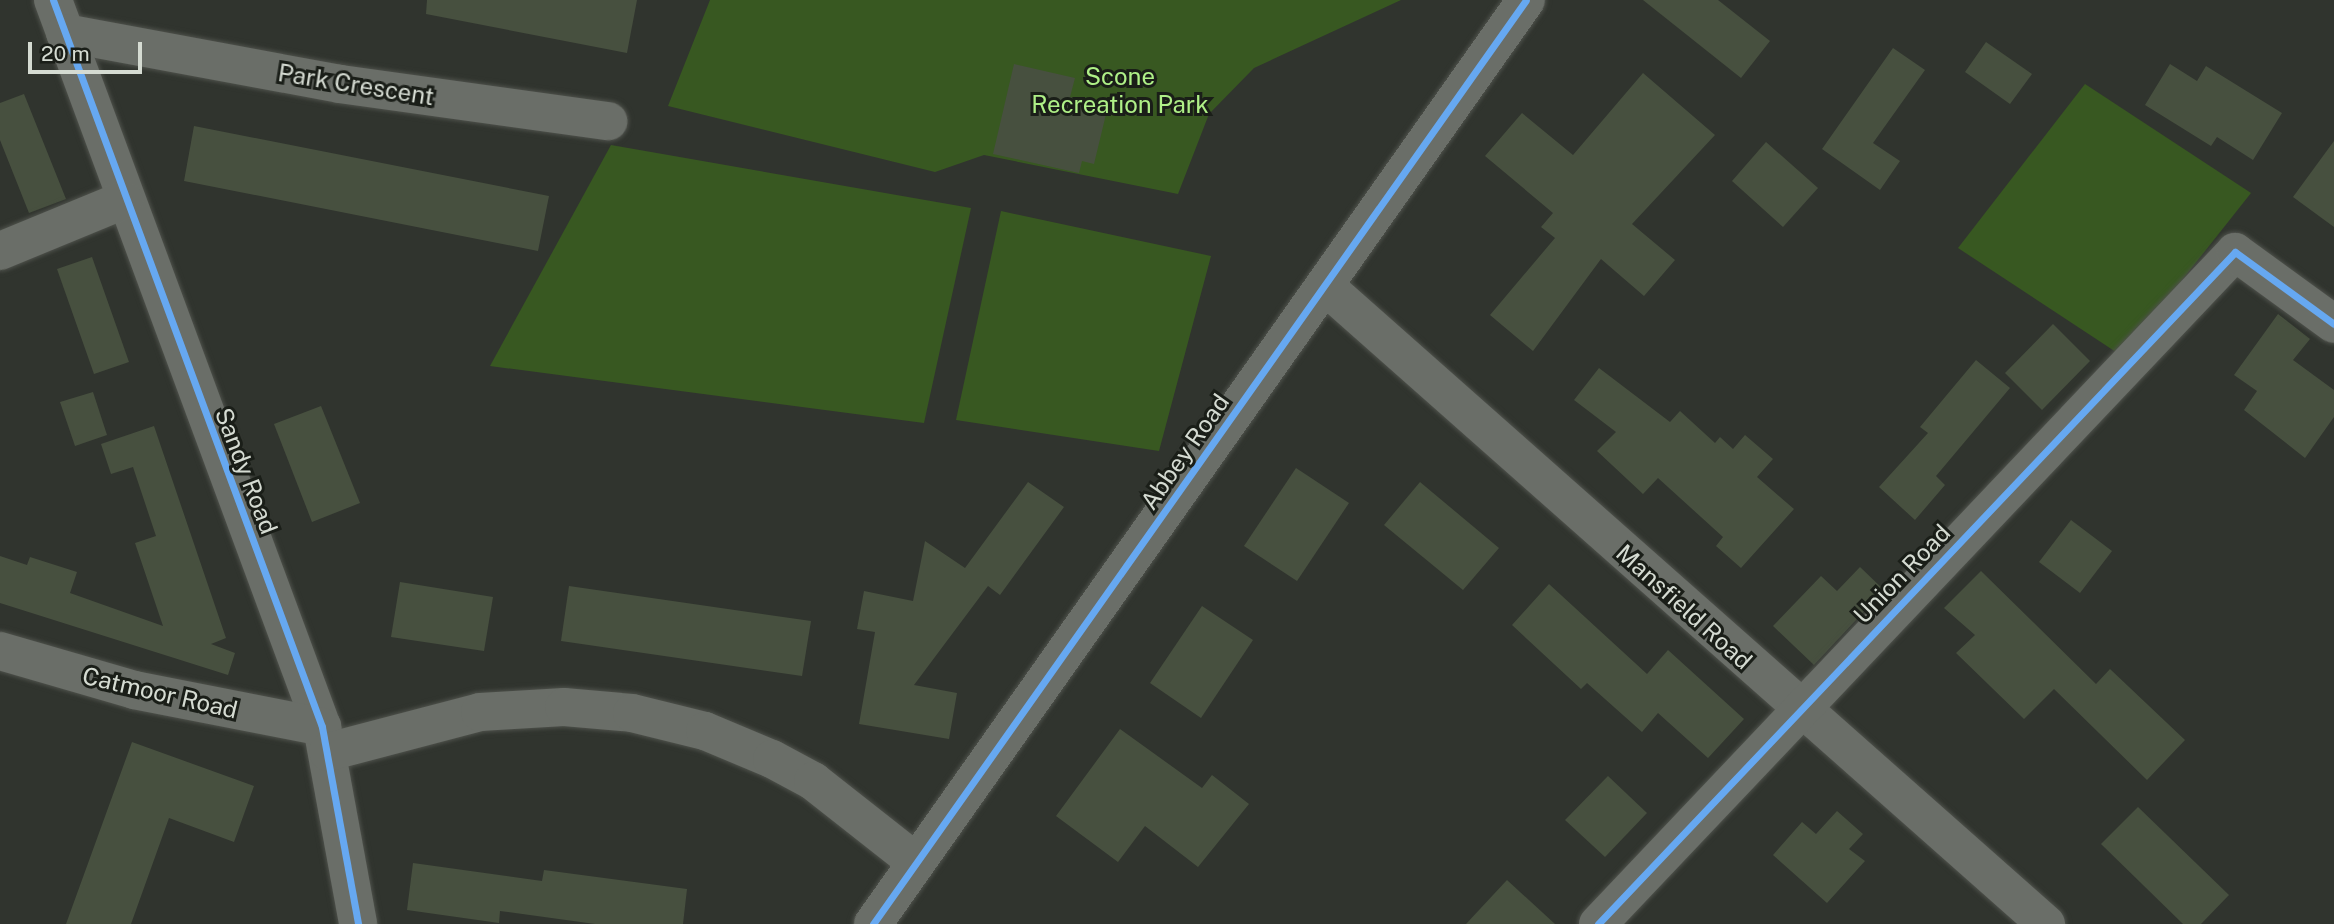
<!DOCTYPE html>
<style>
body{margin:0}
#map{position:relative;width:2334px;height:924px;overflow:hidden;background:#30342e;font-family:"Public Sans",sans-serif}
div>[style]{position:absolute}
.green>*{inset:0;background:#385821}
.building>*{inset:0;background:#47503f}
.roads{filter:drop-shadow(0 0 2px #4e514b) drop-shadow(0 0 2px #4e514b)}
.minor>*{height:38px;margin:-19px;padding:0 19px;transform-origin:19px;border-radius:19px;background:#6a6e68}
.cycleway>*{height:7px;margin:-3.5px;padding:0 3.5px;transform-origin:3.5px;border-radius:3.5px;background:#66a8f1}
span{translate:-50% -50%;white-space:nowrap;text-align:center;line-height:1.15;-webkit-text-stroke:6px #1a1e18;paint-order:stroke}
.park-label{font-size:24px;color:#aff087}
.street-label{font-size:24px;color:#d5dbd2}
.scale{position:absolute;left:28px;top:42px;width:114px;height:32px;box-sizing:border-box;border:4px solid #d5dbd2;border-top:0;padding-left:9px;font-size:21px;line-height:24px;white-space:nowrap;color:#d5dbd2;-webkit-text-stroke:5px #1a1e18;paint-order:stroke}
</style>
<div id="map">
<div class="green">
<i style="clip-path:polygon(710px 0,1401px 0,1254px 68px,1209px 114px,1178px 194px,984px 155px,935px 172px,668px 106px)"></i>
<i style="clip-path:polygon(2085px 84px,2251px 193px,2122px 356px,1958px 248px)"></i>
<i style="clip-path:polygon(611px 145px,971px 208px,924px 423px,490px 366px)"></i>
<i style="clip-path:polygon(1001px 211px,1211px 256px,1159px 451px,956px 420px)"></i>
</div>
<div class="building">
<i style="clip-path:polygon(427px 0,637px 0,627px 53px,426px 14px)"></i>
<i style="clip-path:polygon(1643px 0,1718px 0,1770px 41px,1741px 78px)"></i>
<i style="clip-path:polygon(1986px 42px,2032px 74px,2010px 104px,1965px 72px)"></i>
<i style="clip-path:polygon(1893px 48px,1925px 70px,1873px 143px,1900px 161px,1880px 190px,1822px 149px)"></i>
<i style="clip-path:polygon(1014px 64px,1075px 78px,1070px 97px,1108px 106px,1094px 164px,1082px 161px,1079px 173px,993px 154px)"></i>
<i style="clip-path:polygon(2170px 64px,2197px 81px,2206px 66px,2282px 113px,2253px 160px,2217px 137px,2211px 146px,2145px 105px)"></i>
<i style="clip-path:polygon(1643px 73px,1715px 135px,1632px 224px,1675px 260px,1644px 296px,1601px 259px,1533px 351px,1490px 315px,1555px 238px,1541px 227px,1553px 213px,1485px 156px,1522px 113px,1573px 155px)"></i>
<i style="clip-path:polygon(24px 94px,66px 199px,29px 213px,0 140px,0 103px)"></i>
<i style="clip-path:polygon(194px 126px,549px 196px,538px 251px,184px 181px)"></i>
<i style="clip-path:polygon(2334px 141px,2334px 227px,2293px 197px)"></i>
<i style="clip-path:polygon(1766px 142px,1818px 188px,1783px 227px,1732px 181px)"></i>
<i style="clip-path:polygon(92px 257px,129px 362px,94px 374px,57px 269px)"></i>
<i style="clip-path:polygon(2278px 314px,2310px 339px,2293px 360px,2334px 390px,2334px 417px,2305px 458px,2244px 410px,2257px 391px,2234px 375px)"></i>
<i style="clip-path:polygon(2053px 324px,2090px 361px,2042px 410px,2005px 373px)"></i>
<i style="clip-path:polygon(1976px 360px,2010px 388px,1936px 476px,1945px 485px,1915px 520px,1879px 487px,1928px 433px,1920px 427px)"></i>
<i style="clip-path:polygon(1599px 368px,1670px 422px,1680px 411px,1715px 443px,1720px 437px,1733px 449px,1745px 435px,1773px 459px,1757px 477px,1794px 509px,1741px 568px,1716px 546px,1723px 537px,1658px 478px,1643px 494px,1597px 451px,1616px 432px,1574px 400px)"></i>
<i style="clip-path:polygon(93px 392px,107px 435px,75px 446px,60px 402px)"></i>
<i style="clip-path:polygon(321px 406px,360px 503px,312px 522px,274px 424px)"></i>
<i style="clip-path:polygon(154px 426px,226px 638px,211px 644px,235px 653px,228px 675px,0 603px,0 556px,27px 565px,30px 557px,77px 572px,70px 593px,163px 626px,135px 543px,156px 536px,133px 467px,111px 474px,101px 444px)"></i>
<i style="clip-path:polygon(1296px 468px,1349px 503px,1297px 581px,1244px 546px)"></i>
<i style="clip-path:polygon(1028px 482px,1064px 507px,1000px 595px,988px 586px,914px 685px,957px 693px,949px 739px,859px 724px,875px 632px,857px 629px,864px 591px,913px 601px,925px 541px,965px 568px)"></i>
<i style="clip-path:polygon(1420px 482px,1499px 548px,1463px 590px,1384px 525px)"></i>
<i style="clip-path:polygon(2071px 520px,2112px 551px,2080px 593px,2039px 562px)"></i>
<i style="clip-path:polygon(1860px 567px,1884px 590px,1814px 665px,1773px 626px,1821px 576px,1837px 591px)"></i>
<i style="clip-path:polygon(1981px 571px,2096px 684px,2110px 669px,2185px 740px,2147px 780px,2054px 689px,2024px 719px,1956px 653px,1975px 635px,1944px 608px)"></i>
<i style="clip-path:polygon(400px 582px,493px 597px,484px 651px,391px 637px)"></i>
<i style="clip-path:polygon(1549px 584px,1647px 674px,1668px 650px,1744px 719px,1708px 758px,1658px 713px,1642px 732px,1587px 683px,1581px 689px,1512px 625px)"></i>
<i style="clip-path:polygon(569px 586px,811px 621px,802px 676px,561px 641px)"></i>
<i style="clip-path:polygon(1202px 606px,1253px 640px,1201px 718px,1150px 683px)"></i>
<i style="clip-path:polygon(1120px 729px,1202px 788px,1212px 775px,1249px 804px,1198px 867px,1145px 826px,1118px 862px,1056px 816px)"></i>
<i style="clip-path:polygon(132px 742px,254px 786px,234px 842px,169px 818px,131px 924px,66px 924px)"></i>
<i style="clip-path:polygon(1608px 776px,1647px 813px,1605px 857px,1565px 820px)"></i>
<i style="clip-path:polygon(2138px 807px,2229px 895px,2201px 924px,2183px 924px,2101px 844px)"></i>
<i style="clip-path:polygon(1837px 811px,1863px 834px,1849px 849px,1865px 861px,1827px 903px,1773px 855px,1802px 822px,1816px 834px)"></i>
<i style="clip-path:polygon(413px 863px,542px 881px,544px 870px,687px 889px,683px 924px,595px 924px,500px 911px,499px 923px,407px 910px)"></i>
<i style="clip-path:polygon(1507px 880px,1555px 924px,1466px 924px)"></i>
</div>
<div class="roads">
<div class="minor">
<i style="left:53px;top:0;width:775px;rotate:69.69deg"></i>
<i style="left:322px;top:727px;width:200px;rotate:79.6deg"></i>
<i style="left:65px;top:33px;width:280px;rotate:10.5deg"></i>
<i style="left:340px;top:84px;width:271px;rotate:7.9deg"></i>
<i style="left:0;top:251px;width:134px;rotate:-22.4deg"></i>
<i style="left:1325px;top:286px;width:963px;rotate:41.51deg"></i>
<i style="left:0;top:651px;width:140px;rotate:16.2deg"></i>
<i style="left:134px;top:690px;width:192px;rotate:11.1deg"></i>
<i style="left:328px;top:752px;width:157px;rotate:-14.7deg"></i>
<i style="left:480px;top:712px;width:84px;rotate:-3.4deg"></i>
<i style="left:564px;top:707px;width:68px;rotate:5deg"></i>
<i style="left:632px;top:713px;width:75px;rotate:13.9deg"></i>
<i style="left:705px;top:731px;width:73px;rotate:22.7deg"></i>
<i style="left:772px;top:759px;width:47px;rotate:28.2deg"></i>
<i style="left:813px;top:781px;width:131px;rotate:38.2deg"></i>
<i style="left:873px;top:924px;width:1131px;rotate:-54.75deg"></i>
<i style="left:1598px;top:924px;width:926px;rotate:-46.53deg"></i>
<i style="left:2235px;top:252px;width:122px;rotate:36deg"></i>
</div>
</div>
<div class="cycleway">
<i style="left:53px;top:0;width:775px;rotate:69.69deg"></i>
<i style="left:322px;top:727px;width:200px;rotate:79.6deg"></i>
<i style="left:873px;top:924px;width:1131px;rotate:-54.75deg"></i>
<i style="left:1598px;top:924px;width:926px;rotate:-46.53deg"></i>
<i style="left:2235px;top:252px;width:122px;rotate:36deg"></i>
</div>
<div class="park-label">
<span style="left:1120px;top:91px">Scone<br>Recreation Park</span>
</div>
<div class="street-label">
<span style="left:356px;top:85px;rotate:9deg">Park Crescent</span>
<span style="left:1185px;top:452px;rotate:-55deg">Abbey Road</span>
<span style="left:246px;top:471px;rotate:69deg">Sandy Road</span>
<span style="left:1902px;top:574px;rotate:-46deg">Union Road</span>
<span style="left:1684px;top:607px;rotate:42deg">Mansfield Road</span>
<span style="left:160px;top:693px;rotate:13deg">Catmoor Road</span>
</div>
<div class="scale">20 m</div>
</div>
